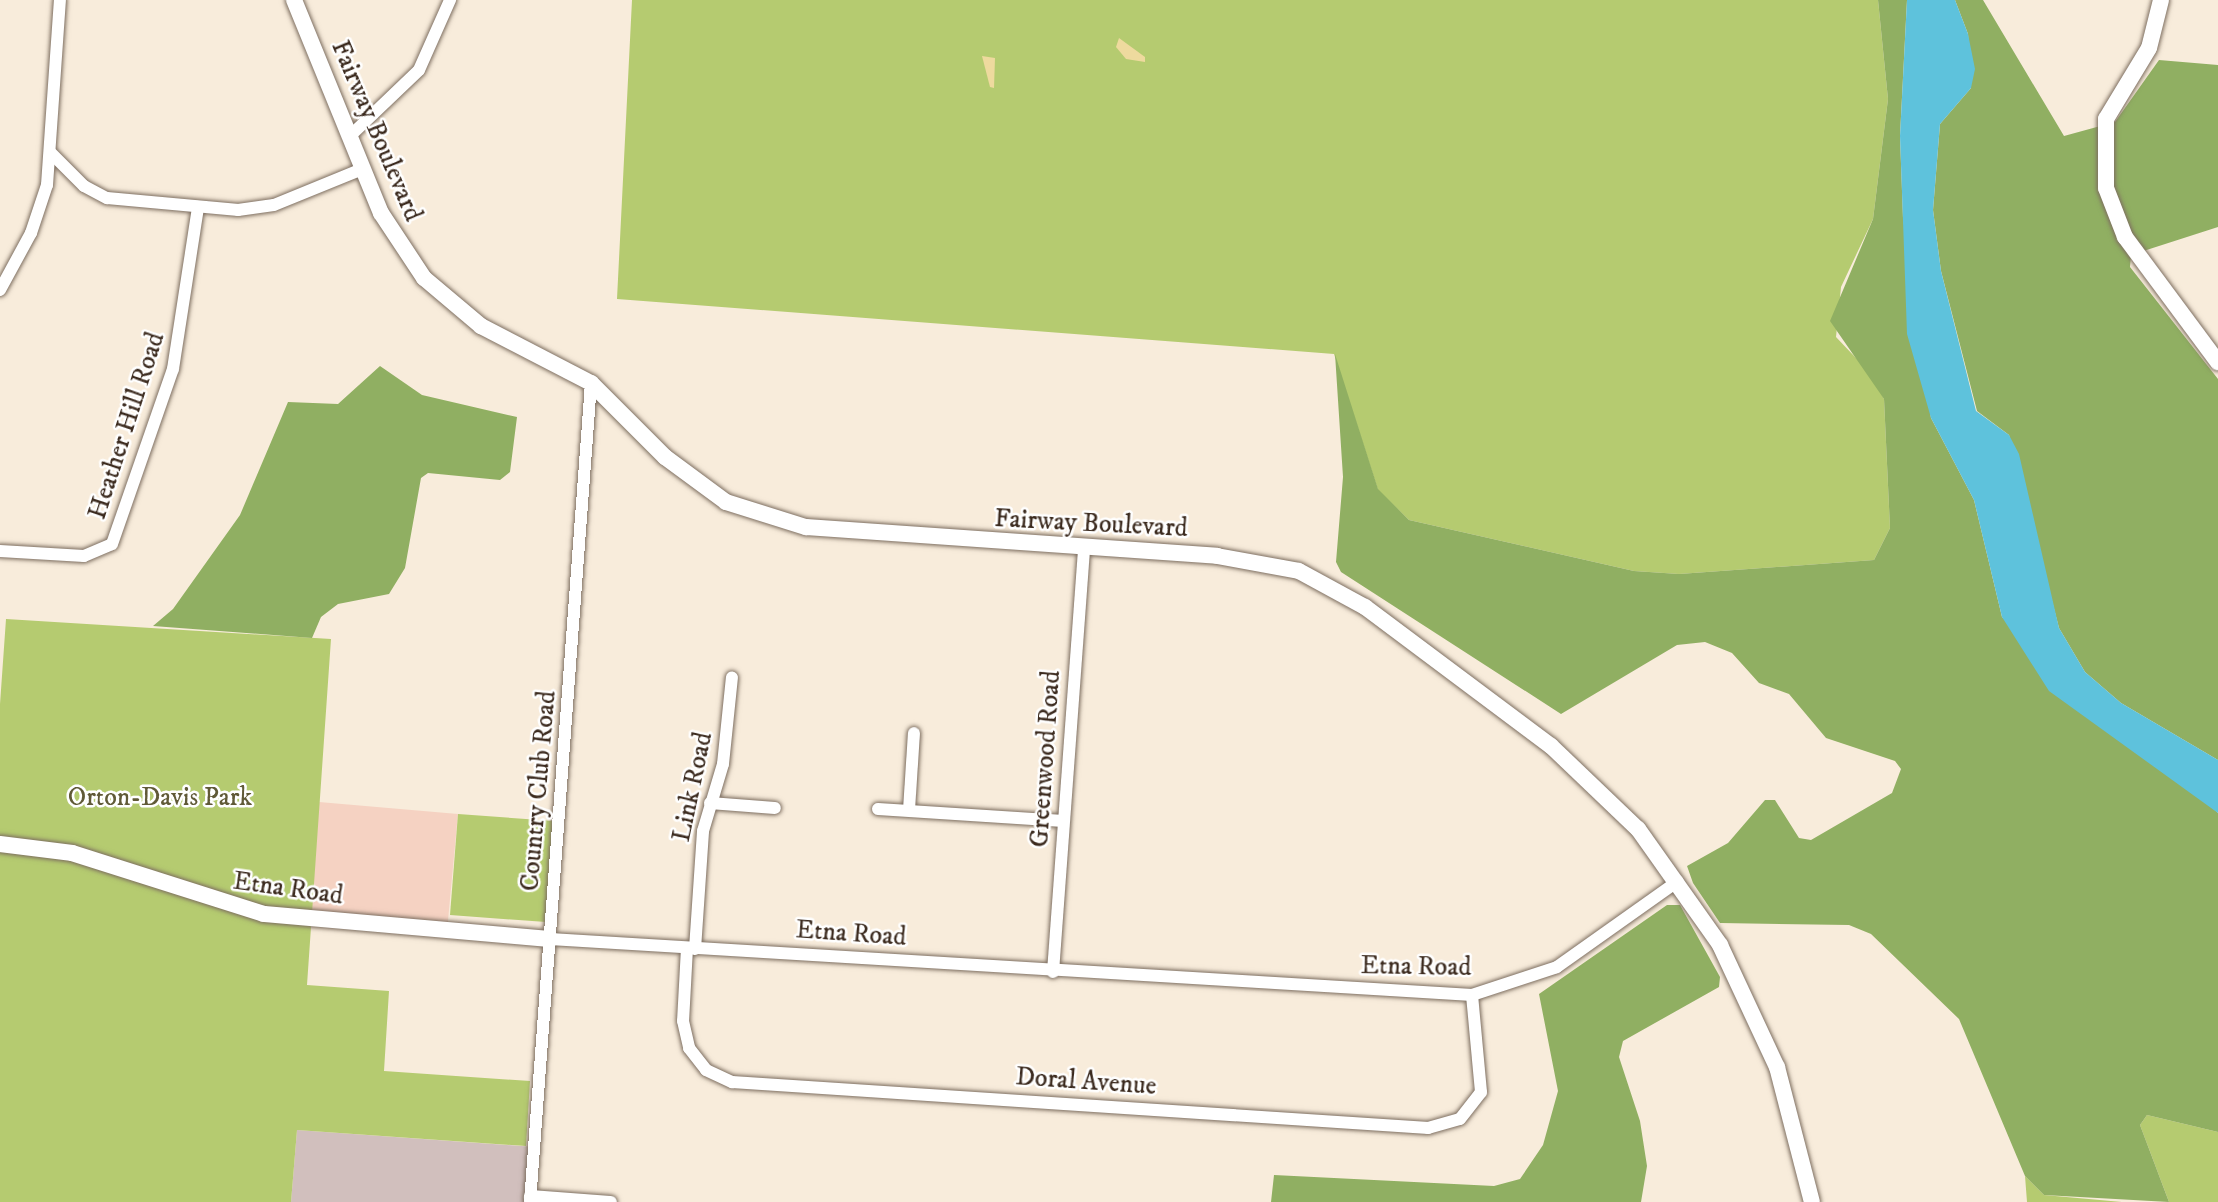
<!DOCTYPE html>
<style>
body{margin:0}
#map{position:relative;width:2218px;height:1202px;overflow:hidden;background:#f8ecdb;font-family:"IM FELL DW Pica",serif}
div>[style]{position:absolute}
.built>*{inset:0;background:#f5d2c2}
.industrial>*{inset:0;background:#d1bfbd}
.green>*{inset:0;background:#b5cb70}
.forest>*{inset:0;background:#90af62}
.sand>*{inset:0;background:#eeda9e}
.water>*{inset:0;background:#5ec2dc}
.roads{filter:drop-shadow(0 0 2px #7d6e60) drop-shadow(0 0 2px #7d6e60)}
.minor>*{height:12px;margin:-6px;padding:0 6px;transform-origin:6px;border-radius:6px;background:#fff}
.tertiary>*{height:16px;margin:-8px;padding:0 8px;transform-origin:8px;border-radius:8px;background:#fff}
span{translate:-50% -50%;white-space:nowrap;text-align:center;line-height:1.15;-webkit-text-stroke:5px #fff;paint-order:stroke}
.street-label{font-size:26px;color:#3b2a1e}
.park-label{font-size:26px;color:#605a37}
</style>
<div id="map">
<div class="built">
<i style="clip-path:polygon(319px 802px,458px 814px,447px 931px,311px 920px)"></i>
</div>
<div class="industrial">
<i style="clip-path:polygon(297px 1130px,535px 1147px,531px 1202px,291px 1202px)"></i>
</div>
<div class="green">
<i style="clip-path:polygon(632px 0,1878px 0,1888px 99px,1873px 219px,1841px 287px,1836px 337px,1873px 376px,1884px 399px,1890px 528px,1874px 560px,1679px 574px,1634px 571px,1409px 520px,1378px 490px,1334px 354px,617px 299px)"></i>
<i style="clip-path:polygon(6px 619px,331px 639px,307px 985px,389px 991px,384px 1071px,530px 1081px,526px 1146px,297px 1130px,291px 1202px,0 1202px,0 704px)"></i>
<i style="clip-path:polygon(458px 814px,554px 821px,546px 922px,450px 915px)"></i>
<i style="clip-path:polygon(2147px 1115px,2218px 1132px,2218px 1202px,2169px 1202px,2140px 1125px)"></i>
<i style="clip-path:polygon(2025px 1176px,2044px 1195px,2122px 1202px,2027px 1202px)"></i>
</div>
<div class="forest">
<i style="clip-path:polygon(1878px 0,1907px 0,1900px 136px,1903px 218px,1931px 418px,1974px 500px,2002px 617px,2218px 813px,2218px 1132px,2147px 1115px,2140px 1125px,2169px 1202px,2044px 1195px,2025px 1176px,1959px 1019px,1871px 934px,1849px 925px,1720px 923px,1693px 883px,1687px 866px,1728px 843px,1765px 800px,1775px 800px,1799px 838px,1811px 840px,1892px 793px,1901px 769px,1895px 761px,1826px 738px,1789px 694px,1759px 683px,1732px 653px,1705px 642px,1677px 645px,1561px 714px,1341px 572px,1336px 562px,1343px 477px,1335px 354px,1378px 489px,1409px 520px,1634px 571px,1679px 574px,1874px 560px,1890px 528px,1884px 399px,1830px 321px,1873px 219px,1888px 99px)"></i>
<i style="clip-path:polygon(1955px 0,1983px 0,2064px 136px,2115px 122px,2159px 60px,2218px 65px,2218px 227px,2131px 255px,2130px 267px,2218px 379px,2218px 760px,2121px 703px,2085px 672px,2059px 628px,2009px 435px,1977px 411px,1941px 271px,1933px 210px,1940px 124px,1971px 88px,1968px 34px)"></i>
<i style="clip-path:polygon(380px 366px,422px 395px,517px 417px,510px 472px,500px 480px,428px 473px,421px 478px,405px 568px,389px 594px,338px 604px,321px 617px,312px 638px,153px 626px,173px 609px,240px 515px,288px 402px,338px 404px)"></i>
<i style="clip-path:polygon(1667px 905px,1680px 905px,1720px 977px,1719px 987px,1623px 1041px,1619px 1057px,1640px 1121px,1647px 1166px,1641px 1202px,1271px 1202px,1274px 1175px,1494px 1186px,1520px 1179px,1543px 1145px,1558px 1091px,1539px 994px)"></i>
</div>
<div class="sand">
<i style="clip-path:polygon(1119px 38px,1145px 57px,1145px 62px,1126px 59px,1116px 47px)"></i>
<i style="clip-path:polygon(982px 56px,995px 58px,994px 88px,990px 87px)"></i>
</div>
<div class="water">
<i style="clip-path:polygon(1907px 0,1955px 0,1968px 34px,1975px 69px,1971px 88px,1940px 124px,1933px 210px,1941px 271px,1976px 411px,2009px 435px,2019px 454px,2059px 628px,2085px 672px,2121px 703px,2218px 760px,2218px 813px,2049px 691px,2002px 617px,1974px 500px,1931px 418px,1907px 334px,1900px 136px)"></i>
</div>
<div class="roads">
<div class="minor">
<i style="left:350px;top:136px;width:95px;rotate:-43.7deg"></i>
<i style="left:419px;top:70px;width:77px;rotate:-66.1deg"></i>
<i style="left:50px;top:152px;width:48px;rotate:45deg"></i>
<i style="left:84px;top:186px;width:26px;rotate:28deg"></i>
<i style="left:107px;top:198px;width:132px;rotate:5.2deg"></i>
<i style="left:238px;top:210px;width:36px;rotate:-8deg"></i>
<i style="left:274px;top:205px;width:95px;rotate:-22.2deg"></i>
<i style="left:0;top:290px;width:65px;rotate:-61.5deg"></i>
<i style="left:31px;top:233px;width:51px;rotate:-71.6deg"></i>
<i style="left:47px;top:185px;width:185px;rotate:-86deg"></i>
<i style="left:0;top:551px;width:84px;rotate:3.4deg"></i>
<i style="left:84px;top:556px;width:30px;rotate:-23deg"></i>
<i style="left:112px;top:544px;width:185px;rotate:-70.8deg"></i>
<i style="left:173px;top:369px;width:164px;rotate:-81.2deg"></i>
<i style="left:710px;top:803px;width:65px;rotate:4.4deg"></i>
<i style="left:878px;top:809px;width:186px;rotate:3.7deg"></i>
<i style="left:909px;top:810px;width:77px;rotate:-86.3deg"></i>
<i style="left:550px;top:939px;width:924px;rotate:3.48deg"></i>
<i style="left:1472px;top:995px;width:89px;rotate:-18.2deg"></i>
<i style="left:1557px;top:967px;width:148px;rotate:-35.4deg"></i>
<i style="left:687px;top:948px;width:73px;rotate:93.1deg"></i>
<i style="left:683px;top:1021px;width:28px;rotate:77deg"></i>
<i style="left:689px;top:1048px;width:28px;rotate:52deg"></i>
<i style="left:706px;top:1070px;width:29px;rotate:25deg"></i>
<i style="left:732px;top:1082px;width:698px;rotate:3.78deg"></i>
<i style="left:1428px;top:1128px;width:33px;rotate:-16deg"></i>
<i style="left:1460px;top:1119px;width:34px;rotate:-52deg"></i>
<i style="left:1481px;top:1092px;width:97px;rotate:-95.3deg"></i>
<i style="left:695px;top:949px;width:118px;rotate:-86.1deg"></i>
<i style="left:703px;top:831px;width:70px;rotate:-73.4deg"></i>
<i style="left:723px;top:764px;width:87px;rotate:-84.1deg"></i>
<i style="left:1053px;top:972px;width:424px;rotate:-85.8deg"></i>
<i style="left:530px;top:1196px;width:81px;rotate:4.2deg"></i>
<i style="left:530px;top:1202px;width:821px;rotate:-85.74deg"></i>
</div>
<div class="tertiary">
<i style="left:294px;top:0;width:230px;rotate:67.8deg"></i>
<i style="left:381px;top:213px;width:78px;rotate:56.5deg"></i>
<i style="left:424px;top:278px;width:75px;rotate:40.1deg"></i>
<i style="left:481px;top:326px;width:124px;rotate:27.4deg"></i>
<i style="left:591px;top:383px;width:105px;rotate:45deg"></i>
<i style="left:665px;top:457px;width:76px;rotate:36.4deg"></i>
<i style="left:726px;top:502px;width:84px;rotate:17.4deg"></i>
<i style="left:806px;top:527px;width:412px;rotate:4deg"></i>
<i style="left:1217px;top:556px;width:83px;rotate:10.4deg"></i>
<i style="left:1299px;top:571px;width:75px;rotate:28.6deg"></i>
<i style="left:1365px;top:607px;width:232px;rotate:36.8deg"></i>
<i style="left:1551px;top:746px;width:120px;rotate:43.7deg"></i>
<i style="left:1638px;top:829px;width:142px;rotate:54.7deg"></i>
<i style="left:1720px;top:945px;width:135px;rotate:65deg"></i>
<i style="left:1777px;top:1067px;width:139px;rotate:75.5deg"></i>
<i style="left:2161px;top:0;width:49px;rotate:104deg"></i>
<i style="left:2149px;top:48px;width:83px;rotate:121.2deg"></i>
<i style="left:2106px;top:119px;width:69px;rotate:90deg"></i>
<i style="left:2106px;top:188px;width:53px;rotate:68.8deg"></i>
<i style="left:2125px;top:237px;width:156px;rotate:53.4deg"></i>
<i style="left:0;top:844px;width:73px;rotate:7.1deg"></i>
<i style="left:72px;top:853px;width:201px;rotate:17.6deg"></i>
<i style="left:264px;top:914px;width:287px;rotate:5deg"></i>
</div>
</div>
<div class="street-label">
<span style="left:376px;top:131px;rotate:67deg">Fairway Boulevard</span>
<span style="left:127px;top:426px;rotate:-72deg">Heather Hill Road</span>
<span style="left:1091px;top:524px;rotate:3deg">Fairway Boulevard</span>
<span style="left:1046px;top:759px;rotate:-86deg">Greenwood Road</span>
<span style="left:693px;top:787px;rotate:-78deg">Link Road</span>
<span style="left:539px;top:791px;rotate:-85deg">Country Club Road</span>
<span style="left:288px;top:889px;rotate:8deg">Etna Road</span>
<span style="left:851px;top:934px;rotate:4deg">Etna Road</span>
<span style="left:1416px;top:967px;rotate:1deg">Etna Road</span>
<span style="left:1086px;top:1082px;rotate:4deg">Doral Avenue</span>
</div>
<div class="park-label">
<span style="left:160px;top:798px">Orton-Davis Park</span>
</div>
</div>
